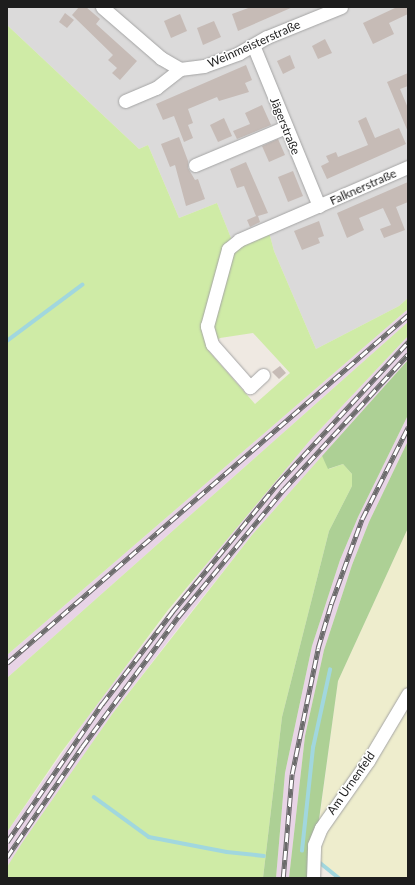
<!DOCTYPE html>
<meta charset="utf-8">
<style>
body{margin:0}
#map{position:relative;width:415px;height:885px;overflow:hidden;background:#efe9e2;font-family:Lato,sans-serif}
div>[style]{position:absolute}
.residential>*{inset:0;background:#dbdada}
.industrial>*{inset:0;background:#e8d4e6}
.farmland>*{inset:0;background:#eeedcd}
.grass>*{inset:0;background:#cfeba6}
.forest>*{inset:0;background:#add095}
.stream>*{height:3.5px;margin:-1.75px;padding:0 1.75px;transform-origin:1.75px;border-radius:1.75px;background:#a1d7de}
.building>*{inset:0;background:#c6bbb6}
.roads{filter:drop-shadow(0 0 1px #a4a4a4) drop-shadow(0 0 1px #a4a4a4)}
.minor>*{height:13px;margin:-6.5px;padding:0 6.5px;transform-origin:6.5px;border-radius:6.5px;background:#fff}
.rail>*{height:4.5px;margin-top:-2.25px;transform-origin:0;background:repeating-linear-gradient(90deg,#fff 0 9px,#6b6b6b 0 18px);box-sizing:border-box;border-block:1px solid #6b6b6b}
span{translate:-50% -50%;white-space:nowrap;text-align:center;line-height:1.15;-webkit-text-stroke:3px #fff;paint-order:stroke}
.street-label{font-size:12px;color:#1d1d1d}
.frame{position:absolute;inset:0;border:8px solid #1d1d1d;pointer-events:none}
</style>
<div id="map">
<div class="residential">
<i style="clip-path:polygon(7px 7px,408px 7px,408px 298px,399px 306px,316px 349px,274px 251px,268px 228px,233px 243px,217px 203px,179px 218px,148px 145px,139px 149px,7px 25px)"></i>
</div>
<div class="industrial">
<i style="clip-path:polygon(408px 309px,408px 322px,7px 678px,7px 655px)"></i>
<i style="clip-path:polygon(408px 336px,408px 360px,252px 535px,183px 622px,113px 713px,7px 867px,7px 832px,98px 702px,238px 524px,311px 439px)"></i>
<i style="clip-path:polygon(408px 415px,408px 441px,369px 522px,352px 565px,324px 650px,305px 736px,289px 878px,276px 878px,285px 773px,312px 646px,340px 560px,358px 517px)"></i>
</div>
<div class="farmland">
<i style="clip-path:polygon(408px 528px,408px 878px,339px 878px,318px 861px,317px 838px,338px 681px)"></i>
</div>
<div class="grass">
<i style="clip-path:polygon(evenodd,7px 25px,139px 149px,148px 145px,179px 218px,217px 203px,233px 243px,268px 228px,274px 251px,316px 349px,399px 306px,408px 298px,408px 309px,7px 655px,7px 25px,253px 333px,290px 373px,255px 404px,207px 349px,220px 338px,253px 333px)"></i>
<i style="clip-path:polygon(408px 322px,408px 336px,311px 439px,168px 610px,60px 754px,7px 832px,7px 678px)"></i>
<i style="clip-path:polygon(322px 456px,329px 469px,343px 464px,352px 474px,352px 486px,329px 531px,282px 717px,263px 878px,7px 878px,7px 867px,22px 843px,113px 713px,252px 535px)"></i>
</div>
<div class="forest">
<i style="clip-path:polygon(408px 360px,408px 415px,358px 517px,340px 560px,312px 646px,285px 773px,276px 878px,263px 878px,282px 717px,329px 531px,352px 486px,352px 474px,343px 464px,328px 469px,322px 456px)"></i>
<i style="clip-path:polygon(408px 441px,408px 528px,338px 681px,311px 878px,289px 878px,305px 736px,324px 650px,352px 565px,369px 522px)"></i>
</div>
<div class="stream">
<i style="left:7px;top:341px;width:94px;rotate:-36.7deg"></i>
<i style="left:94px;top:797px;width:68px;rotate:36deg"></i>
<i style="left:149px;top:837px;width:79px;rotate:10.9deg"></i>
<i style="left:227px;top:852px;width:37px;rotate:6deg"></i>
<i style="left:302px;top:851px;width:104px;rotate:-83.9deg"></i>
<i style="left:313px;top:748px;width:80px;rotate:-77.7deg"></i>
<i style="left:318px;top:861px;width:27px;rotate:39deg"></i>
</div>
<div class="building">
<i style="clip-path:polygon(79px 7px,86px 7px,100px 19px,96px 24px,137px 61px,120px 80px,112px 73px,117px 68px,108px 60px,113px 55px,72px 15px)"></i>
<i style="clip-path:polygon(251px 7px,293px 7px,238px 31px,232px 14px)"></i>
<i style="clip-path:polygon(397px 7px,408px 7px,408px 14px,389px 23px,394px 34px,373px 44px,363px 23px)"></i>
<i style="clip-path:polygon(65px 13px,74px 20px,67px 28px,59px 22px)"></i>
<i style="clip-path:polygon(180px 14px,187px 31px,171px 38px,164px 21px)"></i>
<i style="clip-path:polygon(214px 21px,221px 37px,203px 45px,197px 28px)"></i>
<i style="clip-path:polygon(325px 39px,332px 53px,318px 59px,312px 46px)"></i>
<i style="clip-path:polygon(290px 55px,295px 68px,283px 74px,277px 61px)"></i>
<i style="clip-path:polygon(246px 65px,252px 80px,245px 83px,249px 92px,219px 101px,217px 97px,188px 109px,193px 123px,188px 125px,193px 138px,184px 142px,174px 116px,163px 120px,156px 104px)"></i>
<i style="clip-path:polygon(408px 73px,408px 86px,400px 89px,408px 108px,408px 132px,387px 82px)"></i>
<i style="clip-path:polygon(262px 105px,271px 125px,237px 139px,233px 131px,250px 124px,245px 113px)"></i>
<i style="clip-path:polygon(366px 117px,375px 138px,399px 128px,406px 144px,327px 179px,321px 166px,329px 162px,326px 156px,336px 152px,338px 157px,368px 145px,358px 121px)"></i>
<i style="clip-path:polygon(224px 118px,232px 136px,218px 142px,210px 125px)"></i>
<i style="clip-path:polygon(179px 137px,188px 161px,188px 168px,195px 180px,198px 179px,205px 199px,186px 206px,175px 165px,170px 167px,161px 144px)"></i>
<i style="clip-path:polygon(278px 139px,285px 155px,269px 162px,262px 146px)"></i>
<i style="clip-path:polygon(246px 162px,268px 213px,258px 216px,260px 222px,250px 227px,247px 220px,256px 216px,244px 186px,237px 188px,230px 169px)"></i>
<i style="clip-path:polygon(293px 171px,303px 196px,288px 202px,278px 177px)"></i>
<i style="clip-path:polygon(408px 182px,408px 202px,396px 207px,405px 230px,384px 238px,380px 229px,391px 225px,383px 208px,359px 218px,364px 230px,347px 238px,337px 213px)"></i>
<i style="clip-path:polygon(319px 221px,324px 236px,318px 238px,320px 243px,302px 250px,294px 231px)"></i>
<i style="clip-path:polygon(280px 366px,286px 373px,279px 379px,272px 372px)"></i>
</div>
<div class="roads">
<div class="minor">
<i style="left:102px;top:7px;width:78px;rotate:40.8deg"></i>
<i style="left:161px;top:58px;width:22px;rotate:30deg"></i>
<i style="left:253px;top:45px;width:174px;rotate:67.7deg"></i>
<i style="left:125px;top:101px;width:34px;rotate:-23deg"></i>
<i style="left:156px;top:88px;width:31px;rotate:-38deg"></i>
<i style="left:180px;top:69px;width:24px;rotate:-7deg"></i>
<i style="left:204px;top:66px;width:37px;rotate:-20deg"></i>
<i style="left:239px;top:53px;width:32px;rotate:-30deg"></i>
<i style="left:267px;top:37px;width:80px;rotate:-22.1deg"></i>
<i style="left:195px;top:165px;width:99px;rotate:-22.7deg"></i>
<i style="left:263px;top:375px;width:18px;rotate:137deg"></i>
<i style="left:250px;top:387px;width:57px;rotate:-131.5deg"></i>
<i style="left:212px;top:344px;width:19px;rotate:-106deg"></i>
<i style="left:207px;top:326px;width:80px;rotate:-74.7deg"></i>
<i style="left:228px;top:249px;width:14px;rotate:-39deg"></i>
<i style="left:239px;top:240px;width:184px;rotate:-23.4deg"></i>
<i style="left:313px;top:878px;width:33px;rotate:-88deg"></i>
<i style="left:314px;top:845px;width:18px;rotate:-68deg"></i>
<i style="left:321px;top:828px;width:82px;rotate:-55deg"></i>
<i style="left:368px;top:761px;width:78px;rotate:-59.2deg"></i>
</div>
</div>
<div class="rail">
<i style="left:7px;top:663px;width:531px;rotate:-40.95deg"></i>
<i style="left:7px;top:842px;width:168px;rotate:-55.5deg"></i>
<i style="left:102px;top:704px;width:116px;rotate:-52.7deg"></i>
<i style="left:172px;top:612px;width:167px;rotate:-50.6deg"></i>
<i style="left:278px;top:483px;width:192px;rotate:-47.3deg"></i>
<i style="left:7px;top:857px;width:133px;rotate:-55.7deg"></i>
<i style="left:82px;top:747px;width:162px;rotate:-53.6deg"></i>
<i style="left:178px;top:617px;width:166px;rotate:-50.4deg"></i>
<i style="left:284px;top:489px;width:183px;rotate:-47.4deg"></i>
<i style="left:283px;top:878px;width:104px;rotate:-85.1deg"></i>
<i style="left:292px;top:774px;width:129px;rotate:-78.3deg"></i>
<i style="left:318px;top:648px;width:46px;rotate:-73.5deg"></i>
<i style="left:331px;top:604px;width:90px;rotate:-70deg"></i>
<i style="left:362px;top:519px;width:103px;rotate:-63.4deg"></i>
</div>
<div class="street-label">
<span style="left:254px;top:44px;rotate:-24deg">Weinmeisterstraße</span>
<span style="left:285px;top:126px;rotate:68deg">Jägerstraße</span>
<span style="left:363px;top:187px;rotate:-24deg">Falknerstraße</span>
<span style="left:351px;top:783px;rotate:-55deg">Am Urnenfeld</span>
</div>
<div class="frame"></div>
</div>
